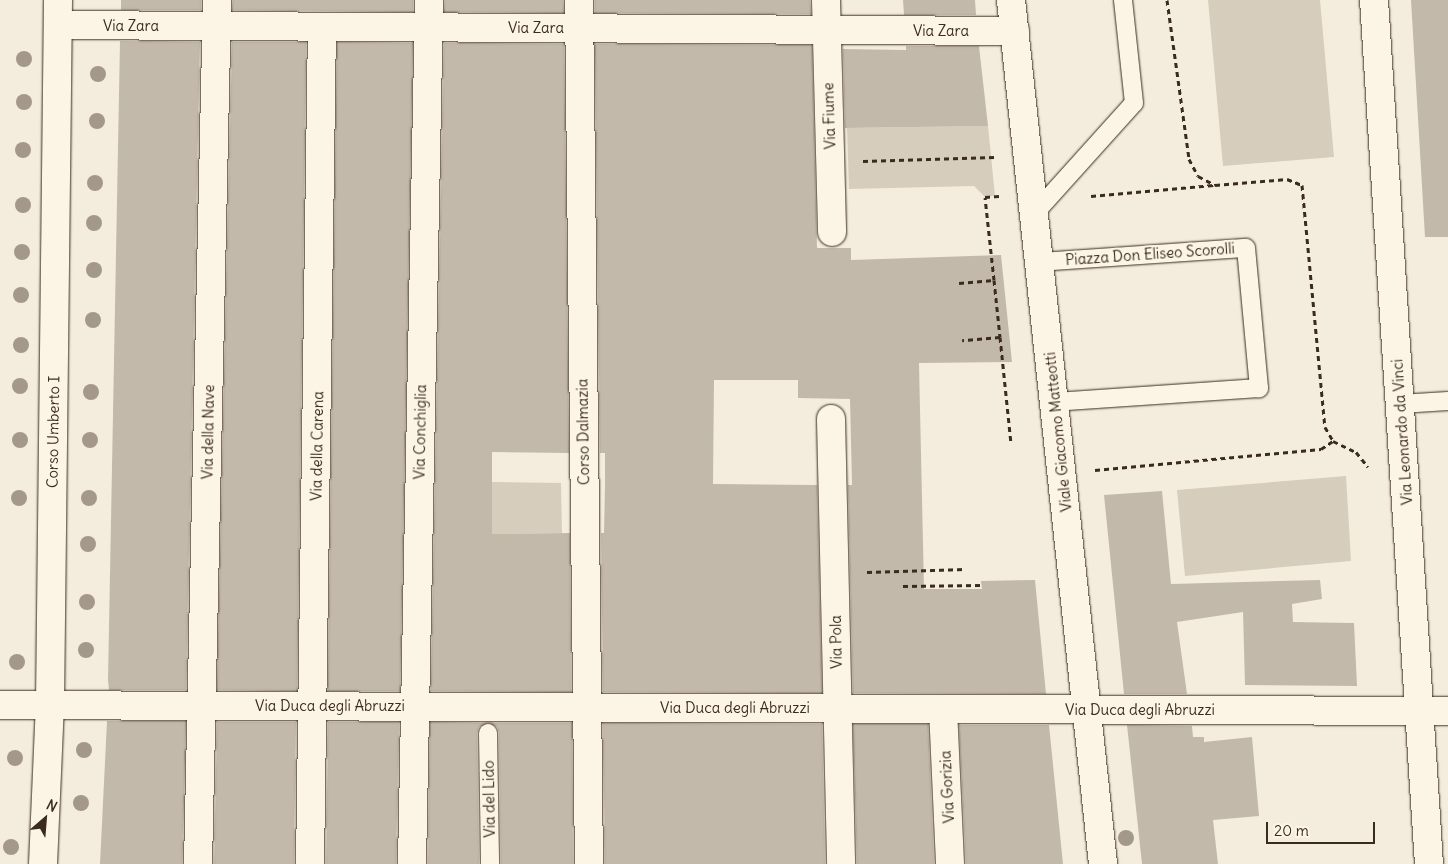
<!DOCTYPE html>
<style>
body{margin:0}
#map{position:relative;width:1448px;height:864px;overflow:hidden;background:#f4eddd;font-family:Delius,sans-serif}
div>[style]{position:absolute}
.green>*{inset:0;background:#d6cdbd}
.building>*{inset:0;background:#c3b9aa}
.path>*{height:3px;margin-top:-1.5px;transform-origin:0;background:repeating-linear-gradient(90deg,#3b2a1e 0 5px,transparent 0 9px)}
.roads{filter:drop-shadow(0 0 1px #3b2a1e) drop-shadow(0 0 1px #3b2a1e)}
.lane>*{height:18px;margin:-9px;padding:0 9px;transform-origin:9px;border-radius:9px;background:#fcf5e5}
.street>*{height:28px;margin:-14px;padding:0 14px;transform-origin:14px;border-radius:14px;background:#fcf5e5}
.secondary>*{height:28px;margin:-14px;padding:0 14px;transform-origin:14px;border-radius:14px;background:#fcf5e5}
.trees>*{width:16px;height:16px;margin:-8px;border-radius:50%;background:#a4988a}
span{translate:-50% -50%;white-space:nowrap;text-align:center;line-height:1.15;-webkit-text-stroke:4px #fcf5e5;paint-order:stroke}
.street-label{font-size:15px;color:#3b2a1e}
.north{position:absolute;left:20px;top:794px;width:50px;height:50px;-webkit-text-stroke:4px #fcf5e5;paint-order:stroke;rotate:27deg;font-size:14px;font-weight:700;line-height:20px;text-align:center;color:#3b2a1e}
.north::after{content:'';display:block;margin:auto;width:18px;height:22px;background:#3b2a1e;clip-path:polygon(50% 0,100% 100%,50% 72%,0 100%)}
.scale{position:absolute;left:1266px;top:822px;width:109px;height:22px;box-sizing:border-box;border:2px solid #3b2a1e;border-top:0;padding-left:6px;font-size:15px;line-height:18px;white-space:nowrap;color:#3b2a1e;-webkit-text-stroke:4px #fcf5e5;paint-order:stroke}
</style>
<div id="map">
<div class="green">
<i style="clip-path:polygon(1208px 0,1320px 0,1334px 157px,1223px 166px)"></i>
<i style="clip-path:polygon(988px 126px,995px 196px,985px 197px,974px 186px,849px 189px,847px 128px)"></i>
<i style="clip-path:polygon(1346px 476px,1351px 561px,1185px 576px,1177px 490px)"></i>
<i style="clip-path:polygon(492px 482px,561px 483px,562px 533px,492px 534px)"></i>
</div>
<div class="building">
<i style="clip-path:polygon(121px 0,201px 0,201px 10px,121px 10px)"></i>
<i style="clip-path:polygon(233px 0,413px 0,413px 12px,232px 10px)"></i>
<i style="clip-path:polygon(445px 0,563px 0,564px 13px,444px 12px)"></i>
<i style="clip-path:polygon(595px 0,810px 0,811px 14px,595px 13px)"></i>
<i style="clip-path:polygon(903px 0,975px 0,976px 15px,904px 15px)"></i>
<i style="clip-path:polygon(1411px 0,1448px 0,1448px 237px,1425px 237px)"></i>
<i style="clip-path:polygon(120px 41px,200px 42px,186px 690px,109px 690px,108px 680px)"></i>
<i style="clip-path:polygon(232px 42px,306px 42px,297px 691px,217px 690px)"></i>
<i style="clip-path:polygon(337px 42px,413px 43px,400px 691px,328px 691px)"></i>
<i style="clip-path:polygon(444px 43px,564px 44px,569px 453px,492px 452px,492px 534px,570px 533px,571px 692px,431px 691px)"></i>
<i style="clip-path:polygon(595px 44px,812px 45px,817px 248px,851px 248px,851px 260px,1001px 255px,1012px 362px,919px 363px,924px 589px,982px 589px,981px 581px,1035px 580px,1046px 694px,853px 693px,848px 485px,852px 485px,850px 399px,798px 398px,798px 380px,714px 380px,713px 484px,817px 485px,822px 693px,603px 692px,601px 533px,604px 533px,605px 483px,605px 453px,600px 453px)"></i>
<i style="clip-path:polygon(906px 46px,979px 46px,988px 126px,845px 128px,843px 49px,906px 50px)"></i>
<i style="clip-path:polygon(1162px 491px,1171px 584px,1320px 580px,1322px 599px,1292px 604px,1293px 622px,1354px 623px,1357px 686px,1245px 685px,1243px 612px,1177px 622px,1187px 694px,1124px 694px,1104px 495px)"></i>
<i style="clip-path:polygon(107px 721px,186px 721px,182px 864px,100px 864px)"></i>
<i style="clip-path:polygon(217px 722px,296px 722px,294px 864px,214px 864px)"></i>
<i style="clip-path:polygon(328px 722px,399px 722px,396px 864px,326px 864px)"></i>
<i style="clip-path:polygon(430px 722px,487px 723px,479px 727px,477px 733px,479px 864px,428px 864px)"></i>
<i style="clip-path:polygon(489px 723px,572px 723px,573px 864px,501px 864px,499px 733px,497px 727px)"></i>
<i style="clip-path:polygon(603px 723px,822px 724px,825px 864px,605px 864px)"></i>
<i style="clip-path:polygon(853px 724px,928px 724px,934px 864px,857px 864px)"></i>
<i style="clip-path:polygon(959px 725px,1049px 725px,1063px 864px,966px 864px)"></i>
<i style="clip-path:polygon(1127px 725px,1192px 726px,1193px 737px,1204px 737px,1204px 742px,1252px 737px,1259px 816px,1213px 820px,1218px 864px,1142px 864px)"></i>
</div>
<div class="path">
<i style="left:1167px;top:0;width:161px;rotate:82.1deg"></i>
<i style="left:1189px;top:159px;width:19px;rotate:62deg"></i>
<i style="left:1198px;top:176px;width:19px;rotate:28deg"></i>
<i style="left:1215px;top:185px;width:72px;rotate:-4.8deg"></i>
<i style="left:1287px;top:179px;width:16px;rotate:22deg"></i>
<i style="left:1302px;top:185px;width:243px;rotate:84.6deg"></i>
<i style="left:1325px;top:427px;width:16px;rotate:60deg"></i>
<i style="left:1333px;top:441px;width:25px;rotate:26deg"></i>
<i style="left:1356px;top:452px;width:19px;rotate:51deg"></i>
<i style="left:863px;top:161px;width:132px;rotate:-1.7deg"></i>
<i style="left:1091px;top:196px;width:123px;rotate:-5.1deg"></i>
<i style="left:994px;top:280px;width:83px;rotate:-96.2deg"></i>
<i style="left:985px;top:197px;width:14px;rotate:-4deg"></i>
<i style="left:959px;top:283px;width:35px;rotate:-5deg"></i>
<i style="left:994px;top:280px;width:57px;rotate:84deg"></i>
<i style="left:1000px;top:337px;width:38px;rotate:175deg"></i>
<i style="left:1000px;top:337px;width:108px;rotate:84.1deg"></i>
<i style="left:1095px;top:470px;width:227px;rotate:-5.3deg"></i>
<i style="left:1321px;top:449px;width:14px;rotate:-34deg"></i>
<i style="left:867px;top:572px;width:99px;rotate:-1.7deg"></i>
<i style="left:903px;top:586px;width:79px;rotate:-0.7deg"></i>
</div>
<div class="roads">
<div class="lane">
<i style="left:1034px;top:214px;width:149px;rotate:-48deg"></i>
<i style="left:1134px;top:103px;width:104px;rotate:-96.1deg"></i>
<i style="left:1039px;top:262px;width:207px;rotate:-3.9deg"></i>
<i style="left:1246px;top:248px;width:141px;rotate:84.7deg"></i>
<i style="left:1259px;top:388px;width:204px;rotate:176.1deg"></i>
<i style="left:1400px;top:404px;width:48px;rotate:-3.6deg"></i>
<i style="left:488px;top:733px;width:131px;rotate:89.1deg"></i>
</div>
<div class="street">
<i style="left:579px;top:0;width:864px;rotate:89.34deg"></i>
<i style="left:826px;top:0;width:232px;rotate:88.5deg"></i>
<i style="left:1374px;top:0;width:866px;rotate:86.36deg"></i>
<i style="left:58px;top:25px;width:957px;rotate:0.36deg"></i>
<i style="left:831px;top:419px;width:445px;rotate:88.7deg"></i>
<i style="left:0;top:705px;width:1448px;rotate:0.24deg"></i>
<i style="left:943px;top:709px;width:155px;rotate:87.4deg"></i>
<i style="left:198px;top:864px;width:864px;rotate:-88.74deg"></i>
<i style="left:310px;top:864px;width:837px;rotate:-89.18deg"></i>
<i style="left:412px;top:864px;width:864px;rotate:-88.87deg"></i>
</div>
<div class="secondary">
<i style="left:1011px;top:0;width:869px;rotate:83.92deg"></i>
<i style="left:43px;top:864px;width:159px;rotate:-87.5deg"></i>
<i style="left:50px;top:705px;width:705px;rotate:-89.35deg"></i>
</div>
</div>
<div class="trees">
<i style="left:24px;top:59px"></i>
<i style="left:98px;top:74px"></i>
<i style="left:24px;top:102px"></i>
<i style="left:97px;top:121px"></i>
<i style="left:23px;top:150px"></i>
<i style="left:95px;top:183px"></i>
<i style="left:23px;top:205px"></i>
<i style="left:94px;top:223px"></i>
<i style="left:22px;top:252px"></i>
<i style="left:94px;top:270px"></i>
<i style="left:21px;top:295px"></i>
<i style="left:93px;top:320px"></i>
<i style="left:21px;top:345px"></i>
<i style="left:20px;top:386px"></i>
<i style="left:91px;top:392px"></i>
<i style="left:20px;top:440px"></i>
<i style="left:90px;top:440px"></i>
<i style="left:19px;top:498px"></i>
<i style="left:89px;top:498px"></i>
<i style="left:88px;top:544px"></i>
<i style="left:87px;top:602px"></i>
<i style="left:86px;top:650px"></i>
<i style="left:17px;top:662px"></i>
<i style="left:84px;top:750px"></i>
<i style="left:15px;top:758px"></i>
<i style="left:81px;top:803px"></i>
<i style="left:1126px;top:838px"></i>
<i style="left:11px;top:847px"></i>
</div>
<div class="street-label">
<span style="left:131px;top:26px">Via Zara</span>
<span style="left:536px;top:28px">Via Zara</span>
<span style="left:941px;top:31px">Via Zara</span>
<span style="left:829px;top:116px;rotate:-92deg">Via Fiume</span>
<span style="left:1150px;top:254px;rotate:-4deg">Piazza Don Eliseo Scorolli</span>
<span style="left:53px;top:432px;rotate:-89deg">Corso Umberto I</span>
<span style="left:208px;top:432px;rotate:-89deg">Via della Nave</span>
<span style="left:420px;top:432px;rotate:-89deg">Via Conchiglia</span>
<span style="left:583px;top:432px;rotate:-91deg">Corso Dalmazia</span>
<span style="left:1058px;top:432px;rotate:-96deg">Viale Giacomo Matteotti</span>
<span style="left:1402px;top:432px;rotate:-94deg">Via Leonardo da Vinci</span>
<span style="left:317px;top:446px;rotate:-89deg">Via della Carena</span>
<span style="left:836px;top:642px;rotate:-91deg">Via Pola</span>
<span style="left:330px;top:706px">Via Duca degli Abruzzi</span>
<span style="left:735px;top:708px">Via Duca degli Abruzzi</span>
<span style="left:1140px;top:710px">Via Duca degli Abruzzi</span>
<span style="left:947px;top:787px;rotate:-93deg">Via Gorizia</span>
<span style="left:489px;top:799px;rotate:-91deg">Via del Lido</span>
</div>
<div class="north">N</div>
<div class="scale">20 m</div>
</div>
